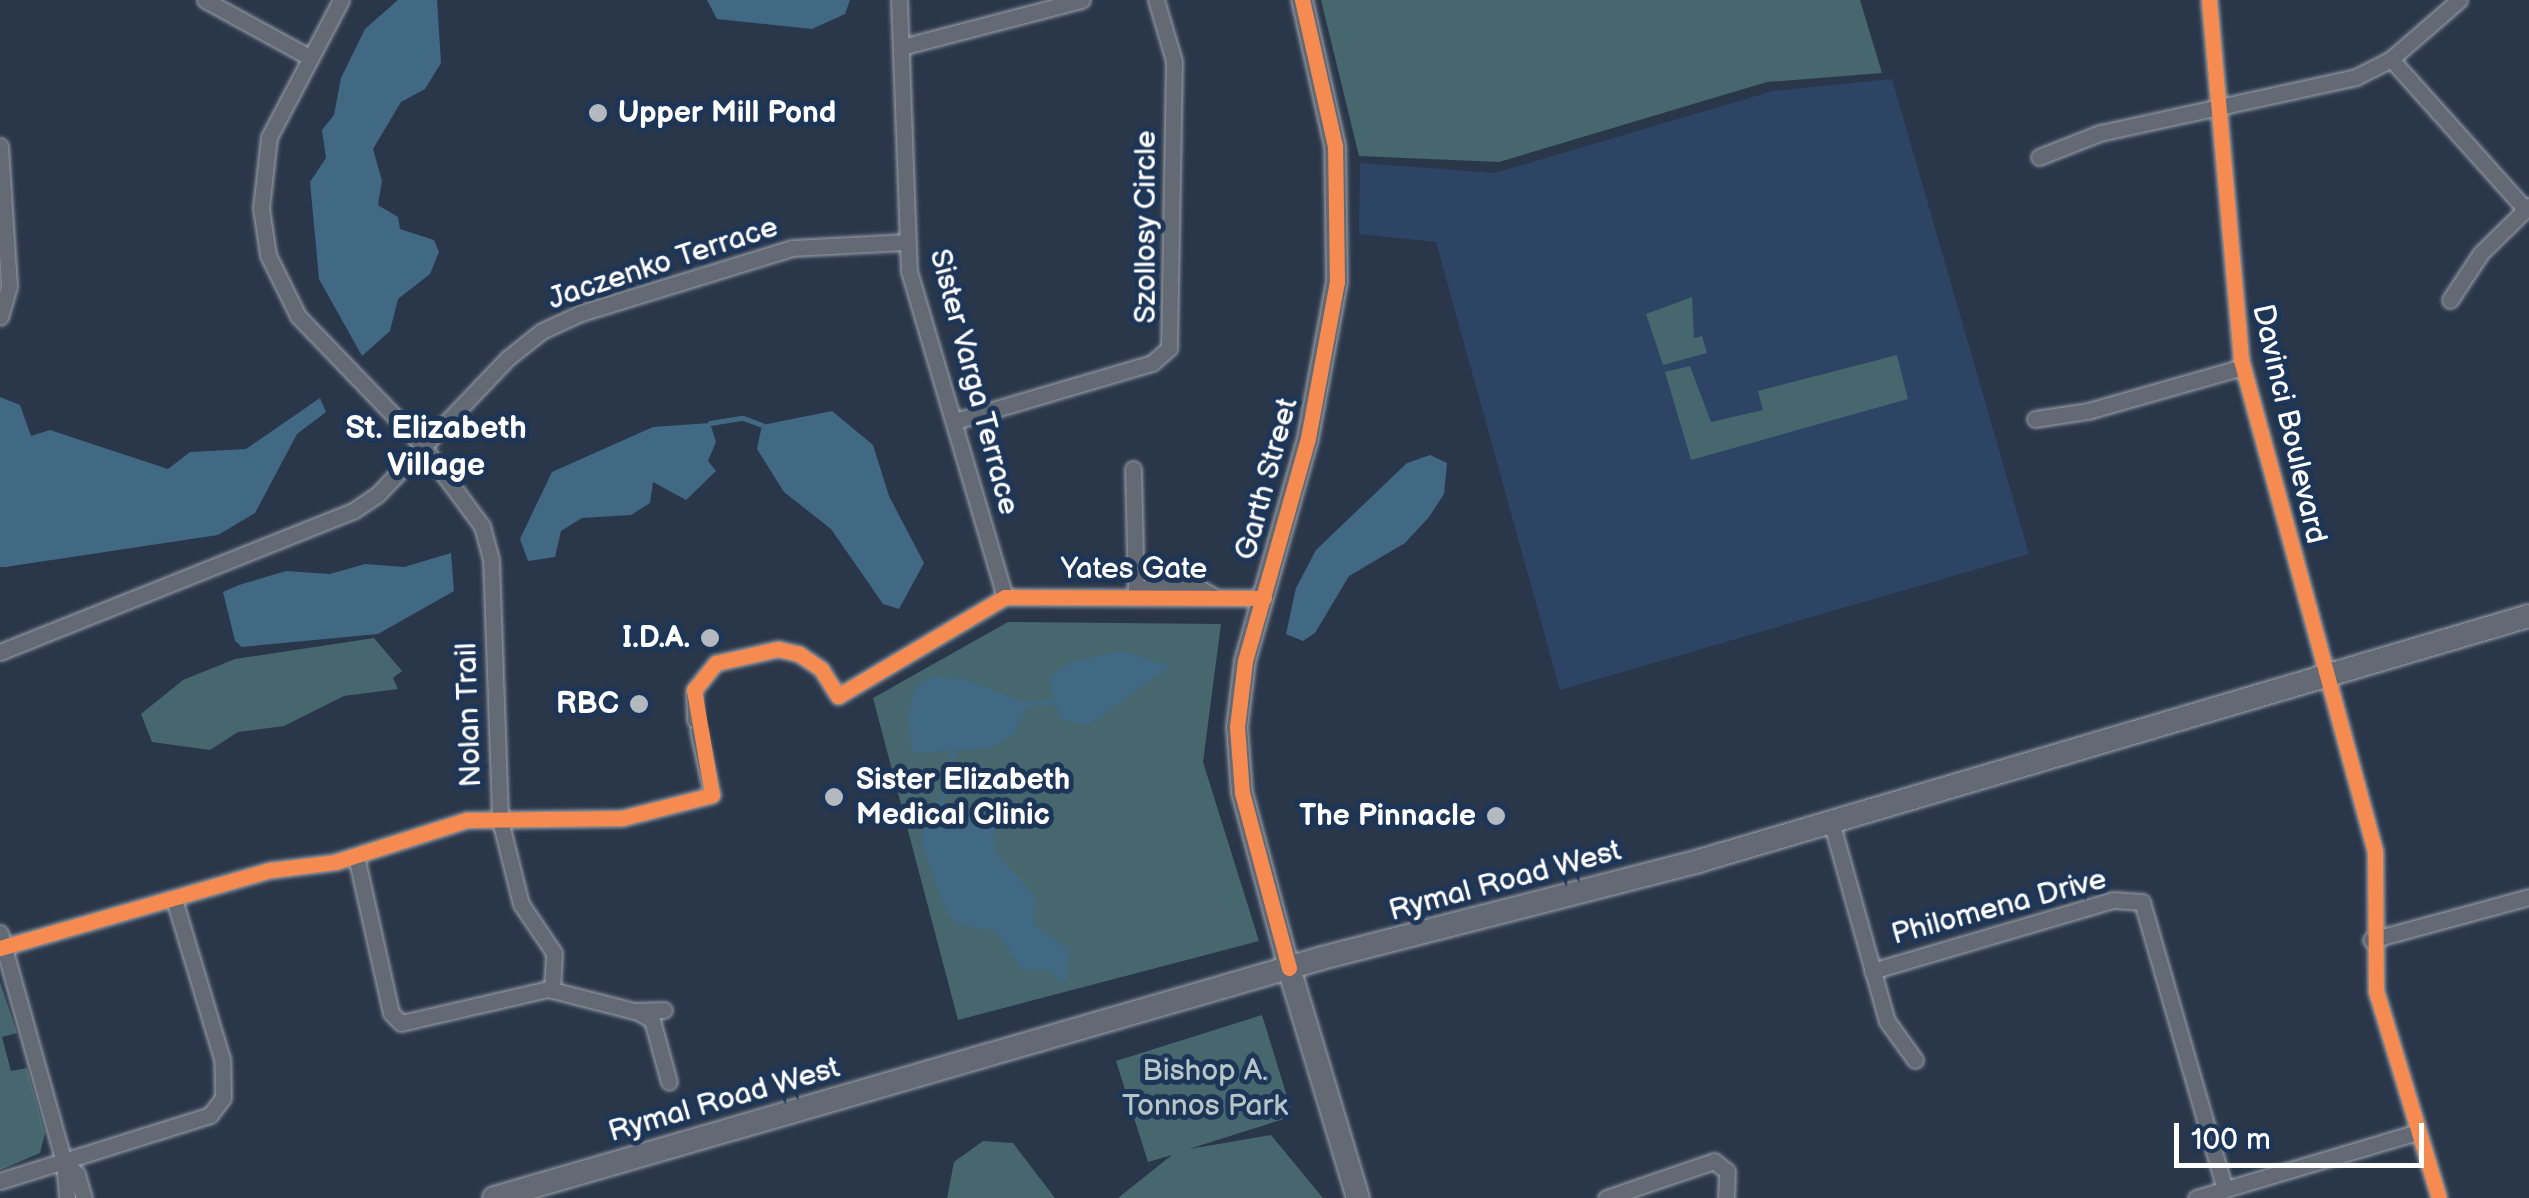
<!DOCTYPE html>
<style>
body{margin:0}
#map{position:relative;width:2529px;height:1198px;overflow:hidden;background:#2a374a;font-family:"Balsamiq Sans",sans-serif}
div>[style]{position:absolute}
.built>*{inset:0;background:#2d4464}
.green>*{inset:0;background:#45676d}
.water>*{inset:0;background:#416983}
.stream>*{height:5px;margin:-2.5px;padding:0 2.5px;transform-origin:2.5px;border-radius:2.5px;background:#416983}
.roads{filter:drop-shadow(0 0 2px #9fa5ae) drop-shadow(0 0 2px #9fa5ae)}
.minor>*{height:15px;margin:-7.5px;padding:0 7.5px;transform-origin:7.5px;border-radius:7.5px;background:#636a74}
.tertiary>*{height:20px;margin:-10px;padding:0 10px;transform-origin:10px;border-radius:10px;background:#636a74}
.secondary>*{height:22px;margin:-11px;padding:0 11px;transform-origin:11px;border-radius:11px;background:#636a74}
.cycleway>*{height:15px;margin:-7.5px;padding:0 7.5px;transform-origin:7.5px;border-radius:7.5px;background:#f68b52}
.dots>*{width:28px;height:28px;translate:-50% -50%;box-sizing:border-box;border:5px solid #1d3557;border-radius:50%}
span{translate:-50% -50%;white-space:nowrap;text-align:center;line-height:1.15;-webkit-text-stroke:10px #1d3557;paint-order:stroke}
.poi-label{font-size:30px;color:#fff;font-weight:700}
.left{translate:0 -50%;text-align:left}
.right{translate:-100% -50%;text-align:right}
.street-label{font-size:30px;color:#fff}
.park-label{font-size:30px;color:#b6c5c7}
.neighbourhood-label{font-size:32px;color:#fff;font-weight:700}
.scale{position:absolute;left:2174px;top:1123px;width:250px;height:45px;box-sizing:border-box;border:5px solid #fff;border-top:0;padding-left:12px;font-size:30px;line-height:35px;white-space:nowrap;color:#fff;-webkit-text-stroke:8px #1d3557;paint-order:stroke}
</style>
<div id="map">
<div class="built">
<i style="clip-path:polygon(1892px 79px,2029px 554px,1560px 690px,1436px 242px,1359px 234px,1360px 163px,1495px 173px,1773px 91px)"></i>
</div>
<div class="green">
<i style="clip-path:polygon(1321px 0,1860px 0,1882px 73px,1767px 82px,1499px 162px,1359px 156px)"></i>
<i style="clip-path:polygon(1692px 297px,1694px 338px,1702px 336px,1707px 353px,1663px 365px,1646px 314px)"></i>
<i style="clip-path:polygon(1897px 355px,1908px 399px,1691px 460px,1665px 372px,1690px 366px,1711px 422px,1763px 410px,1758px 391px)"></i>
<i style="clip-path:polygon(1008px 622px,1221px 624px,1203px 762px,1259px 941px,958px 1020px,873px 698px)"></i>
<i style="clip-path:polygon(374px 638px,402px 671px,393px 678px,398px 689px,344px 696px,284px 726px,238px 732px,210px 750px,152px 742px,141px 714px,183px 680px,235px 659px)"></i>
<i style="clip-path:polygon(0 982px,17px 1033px,2px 1037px,11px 1071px,27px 1068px,45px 1133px,40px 1153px,0 1170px)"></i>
<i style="clip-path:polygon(1262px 1015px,1293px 1116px,1189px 1149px,1271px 1135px,1323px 1198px,1118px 1198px,1172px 1155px,1148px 1162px,1116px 1061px)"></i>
<i style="clip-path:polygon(983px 1141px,1013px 1143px,1055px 1198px,947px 1198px,954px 1162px)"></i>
</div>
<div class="water">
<i style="clip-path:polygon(398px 0,437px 0,441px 63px,425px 89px,401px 102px,373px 149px,382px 181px,378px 205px,398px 217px,400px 229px,434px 240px,439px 252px,430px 274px,398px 299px,390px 331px,362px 356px,319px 279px,310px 182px,326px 158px,322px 130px,334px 115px,341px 78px,365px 29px)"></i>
<i style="clip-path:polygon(707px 0,850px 0,845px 14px,812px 29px,717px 19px)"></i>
<i style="clip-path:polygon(0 397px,20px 405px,31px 436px,50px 430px,168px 469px,190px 452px,246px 449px,320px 398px,326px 412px,297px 434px,255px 513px,218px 535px,5px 567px,0 567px)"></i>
<i style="clip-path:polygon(832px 411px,873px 445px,889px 496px,924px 563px,899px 609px,883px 604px,831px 529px,784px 492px,757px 449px,762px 425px)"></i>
<i style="clip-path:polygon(710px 423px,716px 442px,708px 461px,716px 471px,686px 500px,653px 482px,650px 503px,631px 515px,582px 518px,561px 531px,555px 557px,528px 561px,520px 539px,552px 472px,653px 427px)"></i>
<i style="clip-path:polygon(1430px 455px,1447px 463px,1444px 494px,1429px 517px,1405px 543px,1349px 576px,1315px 633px,1303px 641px,1286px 634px,1296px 588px,1316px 550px,1407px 463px)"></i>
<i style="clip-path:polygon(451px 553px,454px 591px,378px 634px,242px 647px,235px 641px,223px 592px,239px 585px,286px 571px,330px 574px,365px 564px,404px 567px)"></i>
<i style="clip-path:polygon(1122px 651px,1170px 666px,1096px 720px,1082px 725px,1059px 718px,1049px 678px,1070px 662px)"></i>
<i style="clip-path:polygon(933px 676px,970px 681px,1028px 704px,1014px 734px,988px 749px,913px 753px,907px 716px,916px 687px)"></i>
<i style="clip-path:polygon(985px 813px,994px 815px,995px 852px,1035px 896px,1033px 924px,1069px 950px,1066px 983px,1046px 969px,1023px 970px,996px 931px,957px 924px,945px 910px,921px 840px,925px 828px)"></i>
</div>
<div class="stream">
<i style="left:710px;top:423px;width:33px;rotate:-9deg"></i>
<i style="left:743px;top:418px;width:20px;rotate:20deg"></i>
<i style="left:1028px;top:704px;width:25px;rotate:-5deg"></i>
<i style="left:937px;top:822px;width:72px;rotate:-77.1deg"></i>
</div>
<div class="roads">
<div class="minor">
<i style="left:205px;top:0;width:119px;rotate:28.7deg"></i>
<i style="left:341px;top:0;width:155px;rotate:117.7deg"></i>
<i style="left:269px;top:137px;width:71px;rotate:96.4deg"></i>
<i style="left:261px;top:208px;width:48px;rotate:81.5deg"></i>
<i style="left:268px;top:255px;width:68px;rotate:63.8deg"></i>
<i style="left:298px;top:316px;width:179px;rotate:46.1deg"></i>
<i style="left:422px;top:445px;width:101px;rotate:53.5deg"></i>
<i style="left:482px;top:526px;width:34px;rotate:75deg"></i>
<i style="left:491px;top:559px;width:261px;rotate:88deg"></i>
<i style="left:500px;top:820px;width:87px;rotate:76deg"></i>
<i style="left:521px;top:904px;width:59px;rotate:56deg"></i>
<i style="left:554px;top:953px;width:37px;rotate:93deg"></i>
<i style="left:899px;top:0;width:271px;rotate:87.9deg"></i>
<i style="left:909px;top:271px;width:340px;rotate:73.6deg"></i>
<i style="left:2209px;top:0;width:361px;rotate:84.9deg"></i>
<i style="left:2241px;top:360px;width:509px;rotate:74.74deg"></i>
<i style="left:2375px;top:851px;width:140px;rotate:89.6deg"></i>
<i style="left:2376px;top:991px;width:216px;rotate:73.1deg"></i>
<i style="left:901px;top:47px;width:187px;rotate:-14.6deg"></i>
<i style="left:2391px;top:59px;width:201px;rotate:48.2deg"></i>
<i style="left:0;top:146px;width:140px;rotate:86.3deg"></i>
<i style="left:9px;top:286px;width:32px;rotate:106deg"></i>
<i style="left:2039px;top:157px;width:66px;rotate:-21.5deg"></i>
<i style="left:2100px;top:133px;width:262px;rotate:-12.3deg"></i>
<i style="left:2356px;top:77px;width:39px;rotate:-27deg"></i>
<i style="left:2391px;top:59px;width:90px;rotate:-40.9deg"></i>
<i style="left:2450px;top:300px;width:56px;rotate:-56.6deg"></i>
<i style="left:2481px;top:253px;width:67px;rotate:-44.4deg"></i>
<i style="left:2035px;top:419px;width:54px;rotate:-8.6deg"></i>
<i style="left:2088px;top:411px;width:160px;rotate:-15.9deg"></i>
<i style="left:955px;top:421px;width:205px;rotate:-16.4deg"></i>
<i style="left:1152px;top:363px;width:23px;rotate:-41deg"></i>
<i style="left:1169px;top:348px;width:287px;rotate:-89deg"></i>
<i style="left:1174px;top:61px;width:64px;rotate:-106.4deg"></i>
<i style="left:1133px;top:469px;width:126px;rotate:88.6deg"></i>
<i style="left:1136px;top:595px;width:14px;rotate:-34deg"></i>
<i style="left:1148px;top:587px;width:48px;rotate:-1.2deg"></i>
<i style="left:1196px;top:586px;width:22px;rotate:30deg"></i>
<i style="left:0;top:652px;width:380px;rotate:-21.8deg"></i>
<i style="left:353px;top:511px;width:29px;rotate:-34deg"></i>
<i style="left:377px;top:495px;width:190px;rotate:-46.3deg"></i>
<i style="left:508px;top:358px;width:43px;rotate:-38.5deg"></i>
<i style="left:542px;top:331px;width:43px;rotate:-24.8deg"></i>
<i style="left:581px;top:313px;width:221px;rotate:-17.1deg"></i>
<i style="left:792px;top:248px;width:114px;rotate:-3deg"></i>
<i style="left:695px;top:720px;width:30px;rotate:-92deg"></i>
<i style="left:694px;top:690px;width:35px;rotate:-51deg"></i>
<i style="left:716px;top:663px;width:64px;rotate:-12.7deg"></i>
<i style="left:778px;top:649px;width:22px;rotate:13deg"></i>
<i style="left:799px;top:654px;width:27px;rotate:34deg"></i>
<i style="left:821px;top:669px;width:32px;rotate:58deg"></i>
<i style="left:838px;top:696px;width:194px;rotate:-30.7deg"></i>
<i style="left:1005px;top:597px;width:259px;rotate:0.2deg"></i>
<i style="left:1831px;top:821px;width:208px;rotate:74.4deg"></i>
<i style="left:1887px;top:1021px;width:48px;rotate:54.3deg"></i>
<i style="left:356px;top:856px;width:161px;rotate:77.4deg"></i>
<i style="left:391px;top:1013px;width:14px;rotate:45deg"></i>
<i style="left:401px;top:1023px;width:151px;rotate:-13deg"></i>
<i style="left:548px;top:989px;width:89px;rotate:14.3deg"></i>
<i style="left:634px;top:1011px;width:30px;rotate:-2deg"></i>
<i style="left:0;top:933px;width:238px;rotate:74.4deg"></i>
<i style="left:64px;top:1162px;width:36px;rotate:85deg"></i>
<i style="left:2371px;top:940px;width:164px;rotate:-15.2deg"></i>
<i style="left:0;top:948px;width:282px;rotate:-16.1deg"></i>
<i style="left:271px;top:870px;width:64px;rotate:-7.1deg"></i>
<i style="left:335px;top:862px;width:139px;rotate:-17.7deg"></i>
<i style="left:467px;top:820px;width:155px;rotate:-0.7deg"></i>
<i style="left:622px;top:818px;width:93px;rotate:-14.3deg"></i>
<i style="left:712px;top:795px;width:66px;rotate:-102.2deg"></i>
<i style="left:1872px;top:971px;width:251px;rotate:-16.4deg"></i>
<i style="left:2113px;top:900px;width:29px;rotate:4deg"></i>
<i style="left:2142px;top:902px;width:299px;rotate:73.9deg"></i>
<i style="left:638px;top:1012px;width:16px;rotate:30deg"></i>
<i style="left:652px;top:1020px;width:64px;rotate:74.7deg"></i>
<i style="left:64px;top:1162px;width:18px;rotate:43deg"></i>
<i style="left:77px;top:1174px;width:25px;rotate:74deg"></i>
<i style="left:0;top:1181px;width:220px;rotate:-17.4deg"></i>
<i style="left:210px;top:1115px;width:21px;rotate:-53deg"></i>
<i style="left:223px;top:1098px;width:39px;rotate:-91deg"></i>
<i style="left:222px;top:1059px;width:167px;rotate:-106.7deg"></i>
<i style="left:1606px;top:1198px;width:114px;rotate:-18.9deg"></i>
<i style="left:1714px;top:1161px;width:16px;rotate:38deg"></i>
<i style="left:1727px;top:1171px;width:27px;rotate:92deg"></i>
<i style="left:2196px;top:1198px;width:232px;rotate:-16.6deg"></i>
</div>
<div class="tertiary">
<i style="left:1289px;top:968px;width:181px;rotate:-105deg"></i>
<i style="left:1242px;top:793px;width:66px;rotate:-94.3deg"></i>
<i style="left:1237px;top:727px;width:66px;rotate:-83.1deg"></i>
<i style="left:1245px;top:661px;width:232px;rotate:-74.2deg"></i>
<i style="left:1308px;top:438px;width:159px;rotate:-79.5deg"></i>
<i style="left:1337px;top:282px;width:136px;rotate:-90.8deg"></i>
<i style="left:1335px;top:146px;width:150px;rotate:-102.7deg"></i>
</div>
<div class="secondary">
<i style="left:1289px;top:968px;width:240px;rotate:73.3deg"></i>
<i style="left:494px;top:1198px;width:862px;rotate:-16.16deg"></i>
<i style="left:1322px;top:958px;width:389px;rotate:-14.4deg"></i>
<i style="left:1699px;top:861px;width:865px;rotate:-16.45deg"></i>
</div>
</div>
<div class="cycleway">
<i style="left:2209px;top:0;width:361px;rotate:84.9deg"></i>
<i style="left:2241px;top:360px;width:509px;rotate:74.74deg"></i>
<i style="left:2375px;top:851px;width:140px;rotate:89.6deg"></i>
<i style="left:2376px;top:991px;width:216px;rotate:73.1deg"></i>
<i style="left:0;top:948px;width:282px;rotate:-16.1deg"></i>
<i style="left:271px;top:870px;width:64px;rotate:-7.1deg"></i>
<i style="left:335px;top:862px;width:139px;rotate:-17.7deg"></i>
<i style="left:467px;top:820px;width:155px;rotate:-0.7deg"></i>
<i style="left:622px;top:818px;width:93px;rotate:-14.3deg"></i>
<i style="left:712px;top:795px;width:107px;rotate:-99.7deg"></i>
<i style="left:694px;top:690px;width:35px;rotate:-51deg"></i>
<i style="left:716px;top:663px;width:64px;rotate:-12.7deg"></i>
<i style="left:778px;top:649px;width:22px;rotate:13deg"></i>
<i style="left:799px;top:654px;width:27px;rotate:34deg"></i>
<i style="left:821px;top:669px;width:32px;rotate:58deg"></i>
<i style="left:838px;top:696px;width:194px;rotate:-30.7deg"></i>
<i style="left:1005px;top:597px;width:259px;rotate:0.2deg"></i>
<i style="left:1289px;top:968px;width:181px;rotate:-105deg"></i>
<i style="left:1242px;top:793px;width:66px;rotate:-94.3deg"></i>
<i style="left:1237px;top:727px;width:66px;rotate:-83.1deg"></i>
<i style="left:1245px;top:661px;width:232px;rotate:-74.2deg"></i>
<i style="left:1308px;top:438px;width:159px;rotate:-79.5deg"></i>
<i style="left:1337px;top:282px;width:136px;rotate:-90.8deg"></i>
<i style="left:1335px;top:146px;width:150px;rotate:-102.7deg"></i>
</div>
<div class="dots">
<i style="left:598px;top:113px;background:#b4b9c0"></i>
<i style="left:710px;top:638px;background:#b4b9c0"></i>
<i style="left:639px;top:704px;background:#b4b9c0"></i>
<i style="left:834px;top:797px;background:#b4b9c0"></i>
<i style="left:1496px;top:816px;background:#b4b9c0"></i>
</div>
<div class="poi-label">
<span class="left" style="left:618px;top:113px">Upper Mill Pond</span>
<span class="right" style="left:690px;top:638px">I.D.A.</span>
<span class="right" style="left:619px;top:704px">RBC</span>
<span class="left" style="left:856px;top:797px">Sister Elizabeth<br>Medical Clinic</span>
<span class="right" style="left:1476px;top:816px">The Pinnacle</span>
</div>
<div class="street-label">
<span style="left:1146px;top:227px;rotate:-90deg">Szollosy Circle</span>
<span style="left:663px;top:263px;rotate:-18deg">Jaczenko Terrace</span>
<span style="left:974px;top:382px;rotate:75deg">Sister Varga Terrace</span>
<span style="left:2289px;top:424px;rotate:77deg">Davinci Boulevard</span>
<span style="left:1267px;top:479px;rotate:-75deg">Garth Street</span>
<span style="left:1134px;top:569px">Yates Gate</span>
<span style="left:469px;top:715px;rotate:-92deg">Nolan Trail</span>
<span style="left:1505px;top:881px;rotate:-15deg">Rymal Road West</span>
<span style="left:1999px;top:907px;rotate:-15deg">Philomena Drive</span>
<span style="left:724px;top:1100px;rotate:-16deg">Rymal Road West</span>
</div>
<div class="park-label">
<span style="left:1205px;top:1088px">Bishop A.<br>Tonnos Park</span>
</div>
<div class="neighbourhood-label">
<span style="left:436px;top:448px">St. Elizabeth<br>Village</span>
</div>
<div class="scale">100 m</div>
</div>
